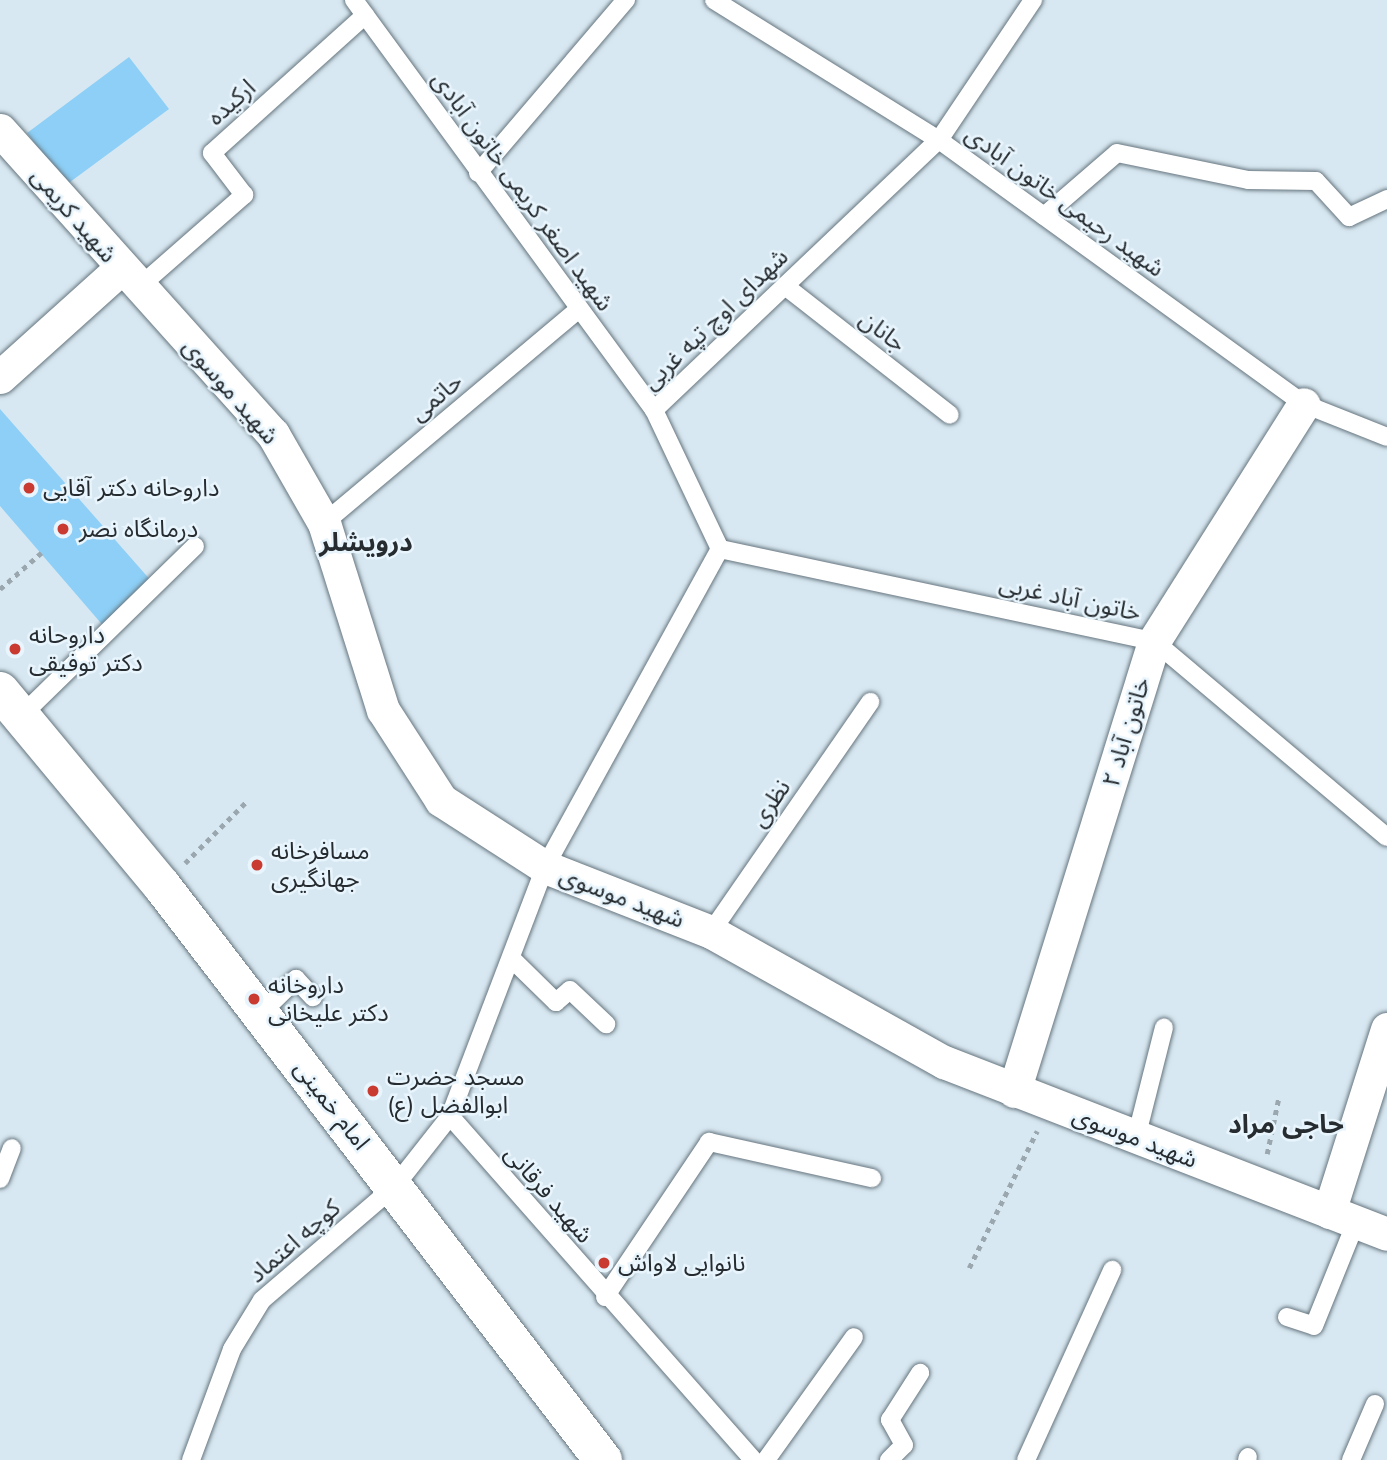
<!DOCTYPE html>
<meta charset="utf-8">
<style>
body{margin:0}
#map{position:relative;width:1387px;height:1460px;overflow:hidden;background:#d8e8f2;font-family:Mulish,"Noto Sans Arabic",sans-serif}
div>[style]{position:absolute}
.building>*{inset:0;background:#8dcff6}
.path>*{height:4.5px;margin-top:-2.25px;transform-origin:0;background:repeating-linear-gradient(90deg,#9ba7af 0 5px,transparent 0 10px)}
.roads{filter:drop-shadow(0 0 2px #66757e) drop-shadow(0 0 2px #66757e)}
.lane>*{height:18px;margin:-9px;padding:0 9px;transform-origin:9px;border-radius:9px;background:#fff}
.street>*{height:33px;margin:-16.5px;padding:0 16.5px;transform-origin:16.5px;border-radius:16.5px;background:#fff}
.secondary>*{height:38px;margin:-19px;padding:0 19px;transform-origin:19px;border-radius:19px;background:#fff}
.dots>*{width:19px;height:19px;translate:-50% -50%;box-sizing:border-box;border:4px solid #e8f5fd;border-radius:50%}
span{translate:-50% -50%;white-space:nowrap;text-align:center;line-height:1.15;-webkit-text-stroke:5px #e8f5fd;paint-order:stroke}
.street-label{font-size:24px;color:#262c30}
.poi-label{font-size:24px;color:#262c30}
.left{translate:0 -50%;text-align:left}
.neighbourhood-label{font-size:26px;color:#262c30;font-weight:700}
</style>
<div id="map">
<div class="building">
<i style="clip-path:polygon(129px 57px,169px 109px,66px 185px,27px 133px)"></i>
<i style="clip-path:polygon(0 409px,153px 583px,106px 629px,0 506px)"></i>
</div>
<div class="path">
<i style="left:0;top:589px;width:55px;rotate:-41.3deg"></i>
<i style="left:185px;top:863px;width:89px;rotate:-45deg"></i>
<i style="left:1267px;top:1154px;width:59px;rotate:-78.3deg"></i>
<i style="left:969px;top:1268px;width:153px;rotate:-63.6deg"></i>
</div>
<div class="roads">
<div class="lane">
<i style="left:354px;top:0;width:508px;rotate:53.81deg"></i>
<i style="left:714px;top:0;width:265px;rotate:31.9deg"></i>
<i style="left:939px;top:140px;width:450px;rotate:35.9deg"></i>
<i style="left:1304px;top:404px;width:89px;rotate:21.7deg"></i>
<i style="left:478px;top:173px;width:228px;rotate:-49.5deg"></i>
<i style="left:1044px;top:216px;width:96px;rotate:-40.8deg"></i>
<i style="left:1117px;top:153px;width:134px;rotate:11.6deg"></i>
<i style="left:1248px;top:180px;width:68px;rotate:0.8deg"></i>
<i style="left:1316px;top:181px;width:49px;rotate:47.5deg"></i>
<i style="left:1349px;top:217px;width:42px;rotate:-25.3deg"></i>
<i style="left:785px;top:286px;width:209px;rotate:38deg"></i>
<i style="left:139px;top:287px;width:140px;rotate:-41.2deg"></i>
<i style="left:244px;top:195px;width:53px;rotate:-127.3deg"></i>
<i style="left:212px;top:153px;width:206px;rotate:-42deg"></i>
<i style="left:324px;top:523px;width:333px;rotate:-40deg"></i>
<i style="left:720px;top:549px;width:444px;rotate:12deg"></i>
<i style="left:1154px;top:641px;width:304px;rotate:40.1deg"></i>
<i style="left:21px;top:716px;width:243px;rotate:-44.3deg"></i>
<i style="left:711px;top:932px;width:280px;rotate:-55.3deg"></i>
<i style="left:511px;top:958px;width:63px;rotate:44.4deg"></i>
<i style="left:556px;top:1002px;width:18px;rotate:-41deg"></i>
<i style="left:570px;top:990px;width:50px;rotate:43.4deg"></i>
<i style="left:261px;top:1013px;width:49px;rotate:-44.2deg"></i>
<i style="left:296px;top:979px;width:25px;rotate:47deg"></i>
<i style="left:450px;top:1116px;width:458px;rotate:48.6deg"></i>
<i style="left:1136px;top:1138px;width:114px;rotate:-75.8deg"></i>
<i style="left:0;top:1179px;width:33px;rotate:-69deg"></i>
<i style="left:605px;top:1297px;width:187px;rotate:-56.1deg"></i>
<i style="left:709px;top:1142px;width:167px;rotate:12.5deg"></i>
<i style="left:1287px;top:1317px;width:28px;rotate:18deg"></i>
<i style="left:1314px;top:1326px;width:112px;rotate:-68deg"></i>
<i style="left:191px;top:1460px;width:118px;rotate:-69.7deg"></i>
<i style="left:232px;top:1349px;width:57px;rotate:-58.5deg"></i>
<i style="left:262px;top:1300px;width:175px;rotate:-40.6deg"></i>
<i style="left:395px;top:1186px;width:89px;rotate:-51.8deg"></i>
<i style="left:450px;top:1116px;width:267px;rotate:-69.1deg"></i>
<i style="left:545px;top:867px;width:363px;rotate:-61.2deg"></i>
<i style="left:720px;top:549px;width:154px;rotate:-115.4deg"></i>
<i style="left:654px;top:410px;width:393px;rotate:-43.5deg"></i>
<i style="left:939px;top:140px;width:169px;rotate:-56.1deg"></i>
<i style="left:766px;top:1460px;width:151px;rotate:-54.4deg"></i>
<i style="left:889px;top:1460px;width:21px;rotate:-45deg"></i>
<i style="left:904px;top:1445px;width:29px;rotate:-119deg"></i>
<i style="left:890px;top:1420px;width:56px;rotate:-57.4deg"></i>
<i style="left:1026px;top:1460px;width:209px;rotate:-65.6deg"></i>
<i style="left:1247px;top:1460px;width:3px;rotate:-72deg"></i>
<i style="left:1351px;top:1460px;width:61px;rotate:-66.8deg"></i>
</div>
<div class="street">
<i style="left:0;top:130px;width:409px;rotate:48.1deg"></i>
<i style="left:273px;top:434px;width:103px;rotate:60.2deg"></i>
<i style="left:324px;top:523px;width:196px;rotate:72.5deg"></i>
<i style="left:383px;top:710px;width:107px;rotate:57.2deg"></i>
<i style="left:441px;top:800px;width:124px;rotate:32.8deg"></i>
<i style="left:545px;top:867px;width:178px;rotate:21.4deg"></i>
<i style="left:711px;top:932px;width:267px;rotate:29.2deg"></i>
<i style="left:944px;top:1062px;width:475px;rotate:21.2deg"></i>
<i style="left:0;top:377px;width:163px;rotate:-42deg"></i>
<i style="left:1014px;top:1091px;width:471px;rotate:-72.7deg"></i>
<i style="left:1154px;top:641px;width:280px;rotate:-57.7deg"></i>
<i style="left:1329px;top:1212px;width:192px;rotate:-72.4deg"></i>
</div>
<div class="secondary">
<i style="left:0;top:691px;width:254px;rotate:50.3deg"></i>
<i style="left:162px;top:886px;width:724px;rotate:52.47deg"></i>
</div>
</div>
<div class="dots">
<i style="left:29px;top:488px;background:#c93b31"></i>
<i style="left:63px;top:529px;background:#c93b31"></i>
<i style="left:15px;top:649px;background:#c93b31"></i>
<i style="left:257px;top:865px;background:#c93b31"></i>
<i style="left:254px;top:999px;background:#c93b31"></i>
<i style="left:373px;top:1091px;background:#c93b31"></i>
<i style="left:604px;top:1263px;background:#c93b31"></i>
</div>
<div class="street-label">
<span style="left:231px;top:102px;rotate:-42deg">ارکیده</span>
<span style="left:523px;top:191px;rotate:54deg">شهید اصغر کریمی خاتون آبادی</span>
<span style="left:1065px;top:201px;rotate:36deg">شهید رحیمی خاتون آبادی</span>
<span style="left:74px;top:215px;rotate:49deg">شهید کریمی</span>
<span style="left:715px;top:319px;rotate:-44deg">شهدای اوچ تپه غربی</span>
<span style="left:883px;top:331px;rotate:38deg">جانان</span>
<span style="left:231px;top:391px;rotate:49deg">شهید موسوی</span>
<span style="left:436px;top:397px;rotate:-40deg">حاتمی</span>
<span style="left:1070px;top:598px;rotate:12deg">خاتون آباد غربی</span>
<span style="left:1126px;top:732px;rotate:-73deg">خاتون آباد ۲</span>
<span style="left:770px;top:803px;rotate:-55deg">نظری</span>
<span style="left:622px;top:897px;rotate:21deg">شهید موسوی</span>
<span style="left:332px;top:1105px;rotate:52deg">امام خمینی</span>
<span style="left:1135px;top:1137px;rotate:21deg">شهید موسوی</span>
<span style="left:549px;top:1194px;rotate:49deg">شهید فرقانی</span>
<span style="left:294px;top:1241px;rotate:-41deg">کوچه اعتماد</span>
</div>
<div class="poi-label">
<span class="left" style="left:43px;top:488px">داروحانه دکتر آقایی</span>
<span class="left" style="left:79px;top:529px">درمانگاه نصر</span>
<span class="left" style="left:29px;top:649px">داروحانه<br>دکتر توفیقی</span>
<span class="left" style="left:271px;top:865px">مسافرخانه<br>جهانگیری</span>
<span class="left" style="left:268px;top:999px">داروخانه<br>دکتر علیخانی</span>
<span class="left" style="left:387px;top:1091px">مسجد حضرت<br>ابوالفضل (ع)</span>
<span class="left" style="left:618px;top:1263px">نانوایی لاواش</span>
</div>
<div class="neighbourhood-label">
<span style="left:366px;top:542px">درویشلر</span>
<span style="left:1286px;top:1124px">حاجی مراد</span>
</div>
</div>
